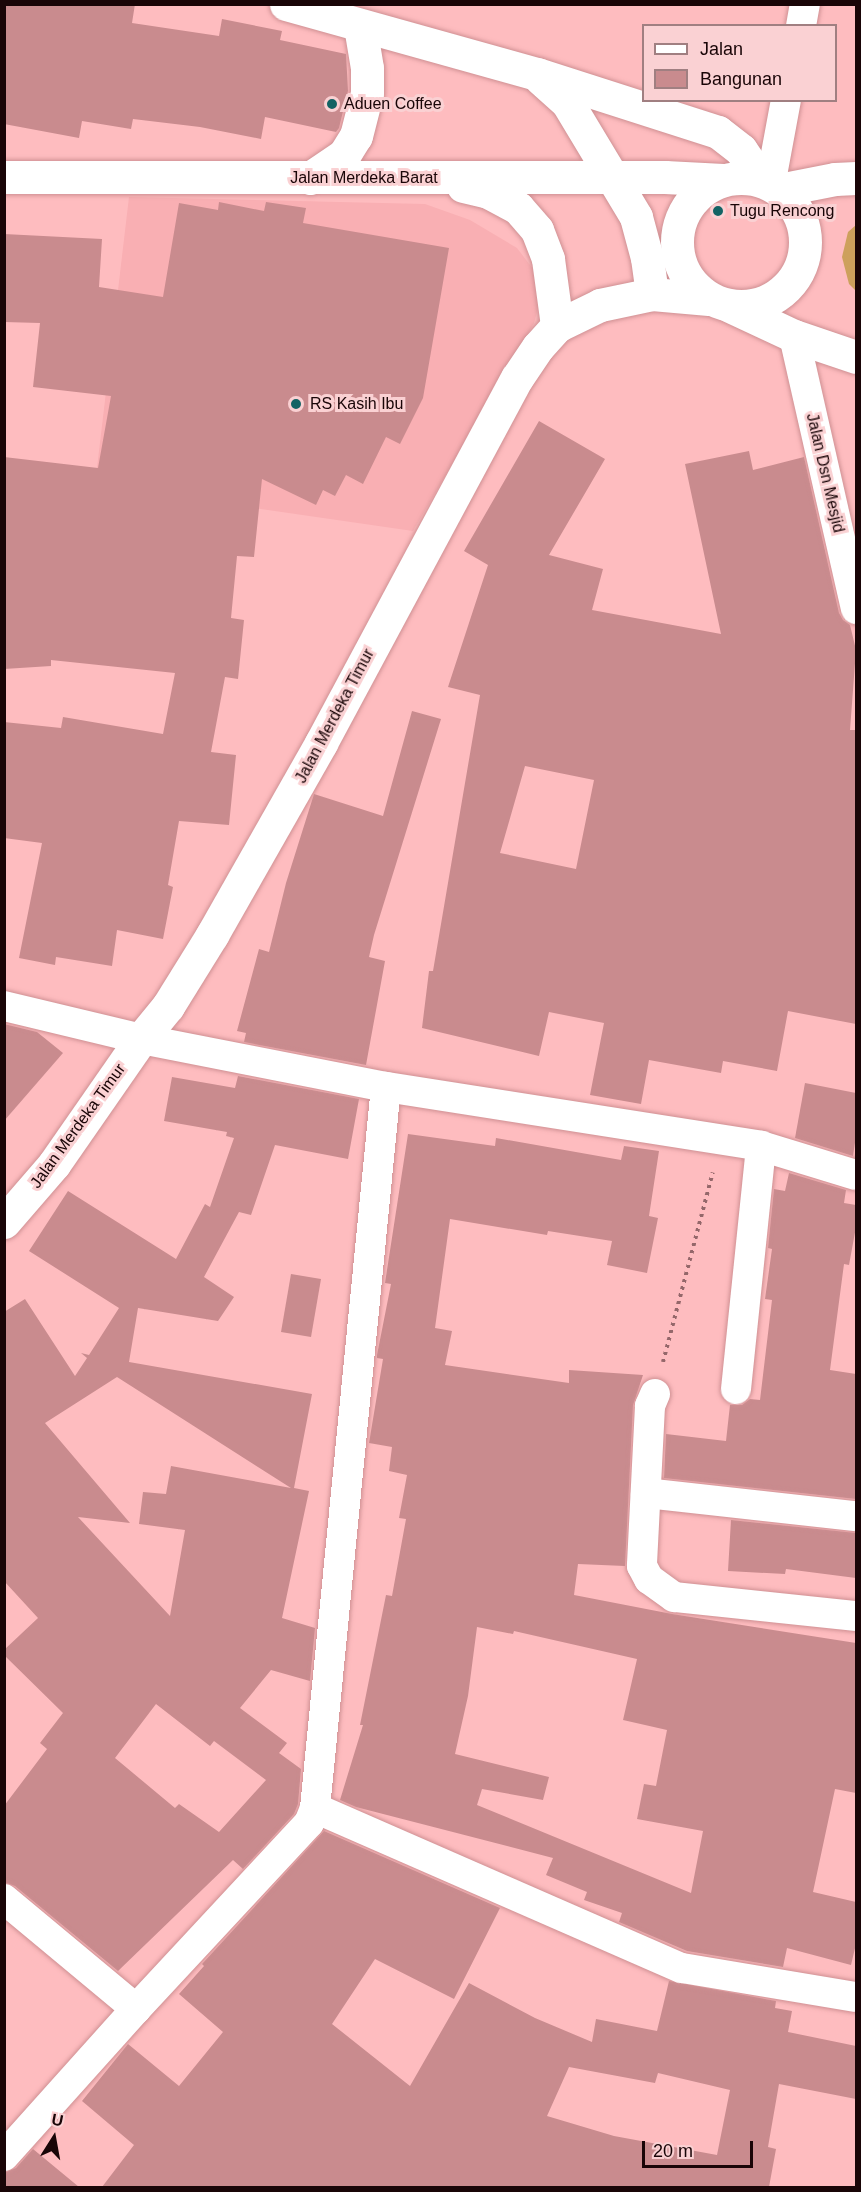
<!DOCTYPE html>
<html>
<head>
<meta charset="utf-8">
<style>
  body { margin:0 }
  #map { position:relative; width:861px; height:2192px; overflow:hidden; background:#febcbf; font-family:Helvetica,sans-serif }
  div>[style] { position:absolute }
  .built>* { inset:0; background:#f9afb3 }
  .green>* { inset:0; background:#cda05c }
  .building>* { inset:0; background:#c98b8e }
  .path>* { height:4px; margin-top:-2px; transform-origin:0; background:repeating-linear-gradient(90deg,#94676a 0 3px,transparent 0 7.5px) }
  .roads { filter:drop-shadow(0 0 2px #cf9093) drop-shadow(0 0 2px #cf9093) }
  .street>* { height:30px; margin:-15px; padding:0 15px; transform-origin:15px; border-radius:15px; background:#fff }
  .secondary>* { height:33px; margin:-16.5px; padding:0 16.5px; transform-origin:16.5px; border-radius:16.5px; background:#fff }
  .secondary>.ring { margin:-16.5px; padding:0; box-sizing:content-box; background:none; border:33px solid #fff; border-radius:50% }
  .dots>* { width:16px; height:16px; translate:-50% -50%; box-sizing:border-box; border:3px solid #fad1d3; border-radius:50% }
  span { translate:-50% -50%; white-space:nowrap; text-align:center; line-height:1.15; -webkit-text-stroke:6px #fad1d3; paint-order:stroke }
  .poi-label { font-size:16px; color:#190507 }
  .left { translate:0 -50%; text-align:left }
  .street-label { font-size:16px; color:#190507 }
  .frame { position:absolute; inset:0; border:6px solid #190507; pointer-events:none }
  .legend { position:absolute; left:642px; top:24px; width:195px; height:78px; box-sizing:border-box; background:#fad1d3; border:2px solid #a07f81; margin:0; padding:8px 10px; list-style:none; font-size:18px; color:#190507 }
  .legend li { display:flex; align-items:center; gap:12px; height:30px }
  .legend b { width:30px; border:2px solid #a07f81 }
  .north { position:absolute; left:24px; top:2108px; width:60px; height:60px; -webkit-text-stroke:4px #fad1d3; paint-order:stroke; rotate:11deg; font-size:16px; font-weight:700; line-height:24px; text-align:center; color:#190507 }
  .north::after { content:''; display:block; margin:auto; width:21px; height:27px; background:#190507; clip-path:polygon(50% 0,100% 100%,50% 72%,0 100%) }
  .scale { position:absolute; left:642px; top:2141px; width:111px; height:27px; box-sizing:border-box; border:3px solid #190507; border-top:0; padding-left:8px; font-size:18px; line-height:21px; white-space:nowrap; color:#190507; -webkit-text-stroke:4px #fad1d3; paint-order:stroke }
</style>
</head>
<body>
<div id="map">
  <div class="built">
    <div style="clip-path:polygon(129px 197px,425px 204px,470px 220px,517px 248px,536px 273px,542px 294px,534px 323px,413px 531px,95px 485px)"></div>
  </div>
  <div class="green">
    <div style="clip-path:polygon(856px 225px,856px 291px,849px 284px,842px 257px,848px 232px)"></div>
  </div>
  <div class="building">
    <div style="clip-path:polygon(4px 4px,135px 4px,132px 23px,219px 36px,222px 19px,282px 31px,280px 40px,346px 54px,348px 91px,339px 128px,336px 132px,265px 117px,261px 139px,200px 127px,133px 119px,131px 129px,82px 121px,79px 138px,4px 124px)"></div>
    <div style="clip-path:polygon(219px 202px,264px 211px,266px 202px,306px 208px,303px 223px,449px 248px,423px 398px,400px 444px,386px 437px,363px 484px,346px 475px,335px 496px,323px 490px,316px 505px,262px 479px,254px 557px,237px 556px,231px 618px,244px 620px,238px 679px,225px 677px,211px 752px,236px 755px,229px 825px,179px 821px,168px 885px,173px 887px,163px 939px,117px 930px,112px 966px,56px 957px,55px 965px,19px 958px,42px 843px,4px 838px,4px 722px,61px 728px,63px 717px,163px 734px,175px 673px,51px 660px,51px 666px,4px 669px,4px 457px,98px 468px,111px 396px,33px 387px,40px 323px,4px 322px,4px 234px,102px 239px,99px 287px,163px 297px,179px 203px,218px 210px)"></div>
    <div style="clip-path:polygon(evenodd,539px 421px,605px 459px,549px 555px,603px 569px,592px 610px,721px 634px,685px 464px,749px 451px,753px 470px,804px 457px,839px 613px,843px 620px,850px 625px,856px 650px,850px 730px,856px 730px,856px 1024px,788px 1011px,777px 1071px,723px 1061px,721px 1073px,649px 1060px,641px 1104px,590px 1095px,604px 1023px,549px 1012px,539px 1056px,422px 1028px,429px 971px,433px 971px,480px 695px,448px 687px,488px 565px,464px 551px,539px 421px,525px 766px,594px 780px,576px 869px,500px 853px,525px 766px)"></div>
    <div style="clip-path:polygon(412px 711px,441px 719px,374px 935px,369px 957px,385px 961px,366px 1065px,244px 1042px,246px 1033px,237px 1031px,259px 949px,269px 952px,286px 883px,314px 794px,383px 816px)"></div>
    <div style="clip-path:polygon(4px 1024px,37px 1032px,63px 1053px,4px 1121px)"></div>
    <div style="clip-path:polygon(evenodd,238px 1076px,359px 1099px,348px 1159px,275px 1145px,251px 1215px,239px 1212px,204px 1277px,234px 1297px,218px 1321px,138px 1308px,129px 1362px,312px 1394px,294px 1488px,309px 1491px,282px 1618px,315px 1628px,310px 1681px,271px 1670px,240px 1708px,287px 1743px,279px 1753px,301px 1769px,298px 1804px,294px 1814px,243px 1869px,233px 1860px,118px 1971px,15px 1886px,4px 1882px,4px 1806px,47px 1749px,40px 1743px,63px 1713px,4px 1655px,4px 1650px,38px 1618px,4px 1581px,4px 1312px,25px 1299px,75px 1376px,87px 1358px,81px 1353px,89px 1355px,119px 1308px,29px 1251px,68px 1191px,176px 1259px,205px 1204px,210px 1207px,234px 1138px,226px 1136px,227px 1132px,164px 1121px,172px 1077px,235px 1088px,238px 1076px,117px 1377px,291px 1488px,171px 1466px,166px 1494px,143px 1492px,139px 1524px,185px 1530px,170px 1616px,78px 1517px,130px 1523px,45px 1423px,117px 1377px,238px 1076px,156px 1704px,210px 1746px,214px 1741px,266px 1780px,219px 1832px,179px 1804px,175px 1808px,115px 1758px,156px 1704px)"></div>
    <div style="clip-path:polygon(805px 1083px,856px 1093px,856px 1136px,853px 1156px,795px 1138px)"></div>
    <div style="clip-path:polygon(evenodd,408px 1134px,495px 1146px,496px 1138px,621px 1160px,624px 1146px,659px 1151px,649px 1216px,658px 1218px,647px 1273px,607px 1265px,612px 1241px,548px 1231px,547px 1235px,450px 1219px,435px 1328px,452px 1331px,445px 1365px,569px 1383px,569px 1370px,643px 1375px,633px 1405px,625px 1566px,578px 1564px,574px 1595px,672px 1614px,856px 1643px,856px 1793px,835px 1789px,813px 1892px,856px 1902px,856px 1944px,851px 1965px,787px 1948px,783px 1967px,687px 1951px,619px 1922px,622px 1913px,584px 1900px,587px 1892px,546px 1875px,553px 1858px,356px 1807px,340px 1800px,363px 1725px,360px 1725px,386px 1595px,392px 1596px,406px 1519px,399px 1518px,407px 1475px,389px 1471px,392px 1447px,369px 1443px,383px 1359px,377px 1358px,377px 1355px,391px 1284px,385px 1283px,408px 1134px,477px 1627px,513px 1634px,514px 1631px,637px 1659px,623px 1720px,667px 1730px,656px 1786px,644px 1784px,637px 1819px,703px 1831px,691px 1893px,477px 1805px,482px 1789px,543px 1800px,549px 1777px,455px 1754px,468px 1696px,477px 1627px)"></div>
    <div style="clip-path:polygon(789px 1173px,846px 1190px,844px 1203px,856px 1205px,856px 1227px,849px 1265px,844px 1264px,830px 1370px,856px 1374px,856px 1499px,664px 1478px,666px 1434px,726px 1441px,730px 1405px,742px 1405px,750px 1399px,760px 1400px,772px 1300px,765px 1299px,772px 1249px,768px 1248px,774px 1189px,785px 1191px)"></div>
    <div style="clip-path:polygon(291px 1274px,321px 1279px,311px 1337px,281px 1332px)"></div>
    <div style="clip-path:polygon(731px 1520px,856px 1533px,856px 1578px,786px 1569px,785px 1574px,728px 1571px)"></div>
    <div style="clip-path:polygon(evenodd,324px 1831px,500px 1908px,454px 1999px,375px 1959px,332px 2024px,410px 2086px,469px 1983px,535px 2018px,592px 2042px,596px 2019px,657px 2031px,669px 1981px,776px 2001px,775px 2008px,792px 2011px,788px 2032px,856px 2046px,856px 2099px,779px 2084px,768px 2147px,776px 2149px,769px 2187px,102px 2187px,134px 2145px,82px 2101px,128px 2044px,179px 2086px,223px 2032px,179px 1994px,204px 1966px,202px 1964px,324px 1831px,569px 2067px,655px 2083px,658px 2073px,730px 2090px,717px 2155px,614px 2136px,547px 2116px,569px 2067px)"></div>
    <div style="clip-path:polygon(33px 2149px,79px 2187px,4px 2187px,4px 2173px,16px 2168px)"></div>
  </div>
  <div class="path">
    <div style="left:663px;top:1362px;width:196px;rotate:-75.3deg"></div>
  </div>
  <div class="roads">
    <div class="street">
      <div style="left:801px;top:26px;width:22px;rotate:-80deg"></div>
      <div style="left:770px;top:186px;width:87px;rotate:-79.5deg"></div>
      <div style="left:794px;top:336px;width:280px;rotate:77.2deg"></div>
      <div style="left:4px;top:1006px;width:141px;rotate:13.5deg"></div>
      <div style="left:141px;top:1039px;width:250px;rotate:11.1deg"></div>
      <div style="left:386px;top:1087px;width:380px;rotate:8.9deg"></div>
      <div style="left:761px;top:1146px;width:99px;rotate:17deg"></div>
      <div style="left:736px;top:1389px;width:244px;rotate:-84.1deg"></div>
      <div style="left:655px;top:1394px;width:13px;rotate:113deg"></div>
      <div style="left:650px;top:1406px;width:160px;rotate:92.9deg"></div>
      <div style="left:642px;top:1566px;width:15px;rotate:62deg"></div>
      <div style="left:649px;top:1579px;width:31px;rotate:36deg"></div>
      <div style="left:674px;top:1597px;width:183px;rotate:6deg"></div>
      <div style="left:646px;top:1493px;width:211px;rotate:6.3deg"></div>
      <div style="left:315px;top:1808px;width:400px;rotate:23.6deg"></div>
      <div style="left:682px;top:1968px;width:176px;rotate:9.5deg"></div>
      <div style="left:4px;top:1899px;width:172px;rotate:39.8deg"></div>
      <div style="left:4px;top:2156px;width:198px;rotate:-48.1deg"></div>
      <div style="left:136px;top:2009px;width:254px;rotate:-47.1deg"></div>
      <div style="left:309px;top:1823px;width:16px;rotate:-68deg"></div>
      <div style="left:315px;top:1808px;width:724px;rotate:-84.38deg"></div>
    </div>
    <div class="secondary">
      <div style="left:286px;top:4px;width:261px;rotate:15.6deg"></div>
      <div style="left:537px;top:74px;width:190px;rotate:17.8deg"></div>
      <div style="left:718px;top:132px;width:29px;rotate:38deg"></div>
      <div style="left:741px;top:150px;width:37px;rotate:56deg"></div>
      <div style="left:540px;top:78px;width:36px;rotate:42deg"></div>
      <div style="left:567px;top:102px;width:134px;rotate:59deg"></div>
      <div style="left:636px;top:217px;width:42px;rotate:75deg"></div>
      <div style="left:647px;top:258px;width:36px;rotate:82deg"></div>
      <div style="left:4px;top:177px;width:661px"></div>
      <div style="left:665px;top:177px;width:58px;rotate:3deg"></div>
      <div class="ring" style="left:677px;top:178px;width:95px;height:95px"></div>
      <div style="left:310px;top:178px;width:41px;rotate:-34.1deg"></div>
      <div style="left:344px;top:155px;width:22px;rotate:-58deg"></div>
      <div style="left:356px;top:136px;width:44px;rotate:-75.7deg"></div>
      <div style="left:367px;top:93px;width:25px;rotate:-90deg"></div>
      <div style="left:367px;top:68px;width:43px;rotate:-99.5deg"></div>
      <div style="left:463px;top:186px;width:26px;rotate:13deg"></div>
      <div style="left:488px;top:192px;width:34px;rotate:28deg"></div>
      <div style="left:518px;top:208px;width:29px;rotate:49deg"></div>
      <div style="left:537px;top:230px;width:31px;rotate:69deg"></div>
      <div style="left:548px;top:259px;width:68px;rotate:82.3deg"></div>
      <div style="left:779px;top:190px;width:57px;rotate:-11.1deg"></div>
      <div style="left:835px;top:179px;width:21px;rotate:-3deg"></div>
      <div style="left:730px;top:306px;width:71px;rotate:25.1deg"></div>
      <div style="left:794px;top:336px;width:65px;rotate:18.7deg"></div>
      <div style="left:4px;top:1222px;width:77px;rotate:-49.2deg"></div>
      <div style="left:54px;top:1164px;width:152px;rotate:-55.2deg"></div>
      <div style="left:141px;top:1039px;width:43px;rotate:-50.7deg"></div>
      <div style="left:168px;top:1006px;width:84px;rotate:-58.2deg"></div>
      <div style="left:212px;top:935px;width:221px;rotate:-60.4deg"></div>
      <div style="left:321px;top:743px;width:414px;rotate:-61.8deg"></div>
      <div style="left:517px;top:378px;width:37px;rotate:-56deg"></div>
      <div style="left:538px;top:347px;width:28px;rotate:-48deg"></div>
      <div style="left:557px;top:326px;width:48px;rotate:-26deg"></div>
      <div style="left:600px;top:305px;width:53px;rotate:-11.9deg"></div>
      <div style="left:652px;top:294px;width:57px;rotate:5deg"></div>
    </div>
  </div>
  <div class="dots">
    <div style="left:332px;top:104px;background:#136364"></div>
    <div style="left:718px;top:211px;background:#136364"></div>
    <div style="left:296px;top:404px;background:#136364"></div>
  </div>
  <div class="poi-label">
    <span class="left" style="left:344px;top:104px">Aduen Coffee</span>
    <span class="left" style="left:730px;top:211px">Tugu Rencong</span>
    <span class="left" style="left:310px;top:404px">RS Kasih Ibu</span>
  </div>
  <div class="street-label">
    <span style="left:364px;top:178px">Jalan Merdeka Barat</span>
    <span style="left:825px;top:473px;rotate:77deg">Jalan Dsn Mesjid</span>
    <span style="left:335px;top:716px;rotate:-62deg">Jalan Merdeka Timur</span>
    <span style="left:78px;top:1126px;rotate:-54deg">Jalan Merdeka Timur</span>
  </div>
  <div class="frame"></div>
  <ul class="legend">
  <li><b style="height:8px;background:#fff"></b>Jalan</li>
  <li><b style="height:16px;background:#c98b8e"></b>Bangunan</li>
  </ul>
  <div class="north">U</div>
  <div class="scale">20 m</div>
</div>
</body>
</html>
